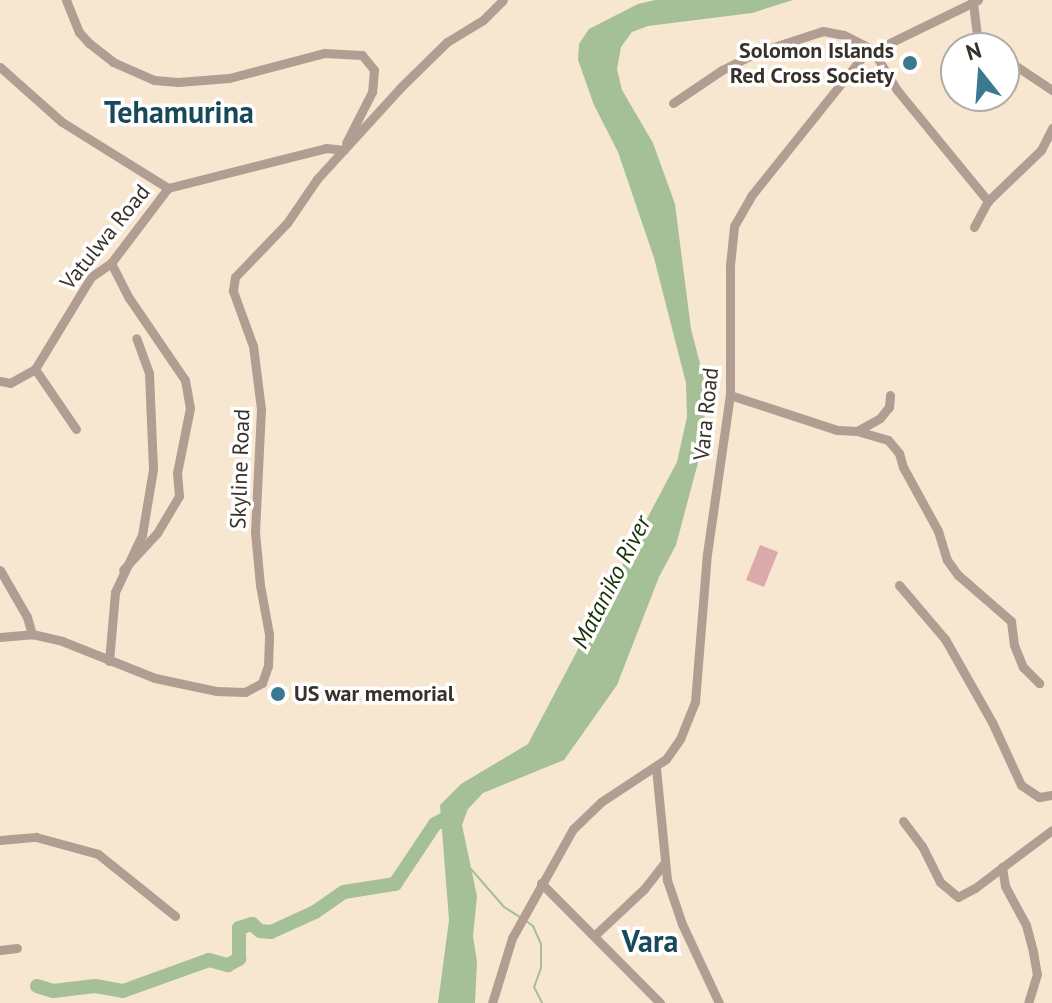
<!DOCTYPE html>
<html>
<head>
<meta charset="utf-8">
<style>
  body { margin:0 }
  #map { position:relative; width:1052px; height:1003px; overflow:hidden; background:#f7e6d0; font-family:"PT Sans",sans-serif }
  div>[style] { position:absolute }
  .green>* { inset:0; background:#daaaac }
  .water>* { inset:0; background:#a5c097 }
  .stream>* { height:2px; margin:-1px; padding:0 1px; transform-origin:1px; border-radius:1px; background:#a5c097 }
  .river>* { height:14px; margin:-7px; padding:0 7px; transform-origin:7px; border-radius:7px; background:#a5c097 }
  .minor>* { height:9px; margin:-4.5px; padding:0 4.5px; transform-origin:4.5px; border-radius:4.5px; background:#b29d93 }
  .dots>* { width:22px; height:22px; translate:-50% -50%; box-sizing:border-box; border:4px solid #fff; border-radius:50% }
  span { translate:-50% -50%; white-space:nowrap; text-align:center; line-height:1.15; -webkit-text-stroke:7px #fff; paint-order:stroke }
  .poi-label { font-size:22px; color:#383129; font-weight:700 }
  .right { translate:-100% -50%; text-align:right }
  .left { translate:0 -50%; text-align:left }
  .street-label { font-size:22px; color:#383129 }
  .water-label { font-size:24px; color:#173105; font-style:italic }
  .district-label { font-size:30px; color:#17495b; font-weight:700 }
  .north { position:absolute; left:940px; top:32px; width:80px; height:80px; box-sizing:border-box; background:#fff; border:2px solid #afada9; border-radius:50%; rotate:343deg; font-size:22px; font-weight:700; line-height:32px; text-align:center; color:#383129 }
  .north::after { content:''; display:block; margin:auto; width:28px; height:36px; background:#3c7990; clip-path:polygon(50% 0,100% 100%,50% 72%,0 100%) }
</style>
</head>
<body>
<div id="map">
  <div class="green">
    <div style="clip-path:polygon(760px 545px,778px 552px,764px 587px,746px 580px)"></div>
  </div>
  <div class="water">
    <div style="clip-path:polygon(655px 0,793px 0,752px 13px,648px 26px,632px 32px,621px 47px,617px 69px,622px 90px,653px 143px,675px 204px,691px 329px,706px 387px,703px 444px,676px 545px,659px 577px,617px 685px,564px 760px,483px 793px,468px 809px,462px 825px,477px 896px,473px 936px,477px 962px,475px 1003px,438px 1003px,449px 920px,440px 805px,461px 784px,528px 744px,677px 462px,687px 417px,686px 383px,654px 258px,618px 152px,594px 105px,578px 60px,579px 44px,589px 29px,638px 4px)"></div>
  </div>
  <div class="stream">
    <div style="left:471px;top:869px;width:50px;rotate:49deg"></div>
    <div style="left:504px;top:907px;width:19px;rotate:32deg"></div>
    <div style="left:526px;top:921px;width:9px;rotate:36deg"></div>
    <div style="left:533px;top:926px;width:20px;rotate:66deg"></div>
    <div style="left:541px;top:944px;width:24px;rotate:90deg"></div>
    <div style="left:541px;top:968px;width:20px;rotate:110deg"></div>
    <div style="left:534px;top:987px;width:18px;rotate:63deg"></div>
  </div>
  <div class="river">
    <div style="left:37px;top:986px;width:17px;rotate:17deg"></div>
    <div style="left:53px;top:991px;width:42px;rotate:-6.8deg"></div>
    <div style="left:95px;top:986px;width:28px;rotate:10deg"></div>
    <div style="left:123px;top:991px;width:91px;rotate:-19.8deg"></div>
    <div style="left:209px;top:960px;width:20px;rotate:15deg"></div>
    <div style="left:228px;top:965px;width:13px;rotate:-29deg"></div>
    <div style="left:239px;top:959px;width:31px;rotate:-90deg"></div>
    <div style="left:239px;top:928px;width:14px;rotate:-17deg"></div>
    <div style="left:252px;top:924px;width:11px;rotate:41deg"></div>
    <div style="left:260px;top:931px;width:11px;rotate:5deg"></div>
    <div style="left:271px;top:932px;width:48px;rotate:-24.4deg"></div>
    <div style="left:315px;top:912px;width:35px;rotate:-35deg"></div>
    <div style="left:344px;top:892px;width:52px;rotate:-8.9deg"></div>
    <div style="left:395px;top:884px;width:72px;rotate:-56.3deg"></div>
    <div style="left:435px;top:824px;width:18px;rotate:-27deg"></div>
  </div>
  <div class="minor">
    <div style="left:66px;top:0;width:35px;rotate:68deg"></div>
    <div style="left:79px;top:32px;width:15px;rotate:48deg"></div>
    <div style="left:89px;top:43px;width:31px;rotate:38deg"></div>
    <div style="left:113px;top:62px;width:45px;rotate:23.7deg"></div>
    <div style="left:154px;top:80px;width:24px;rotate:5deg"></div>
    <div style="left:178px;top:82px;width:51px;rotate:-4.5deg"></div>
    <div style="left:229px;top:78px;width:98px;rotate:-14.7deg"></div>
    <div style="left:324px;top:53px;width:38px;rotate:3deg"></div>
    <div style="left:362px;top:55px;width:19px;rotate:51deg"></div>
    <div style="left:374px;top:70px;width:22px;rotate:95deg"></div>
    <div style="left:372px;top:92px;width:57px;rotate:117deg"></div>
    <div style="left:973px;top:3px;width:35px;rotate:83deg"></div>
    <div style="left:977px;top:38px;width:15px;rotate:42deg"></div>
    <div style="left:1004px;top:58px;width:58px;rotate:33.7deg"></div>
    <div style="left:0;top:67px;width:83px;rotate:41.6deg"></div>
    <div style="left:62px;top:122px;width:125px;rotate:31.9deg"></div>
    <div style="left:168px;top:188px;width:163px;rotate:-14.2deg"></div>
    <div style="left:326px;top:148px;width:18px;rotate:6deg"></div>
    <div style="left:673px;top:103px;width:59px;rotate:-34deg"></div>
    <div style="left:722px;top:70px;width:40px;rotate:-26.6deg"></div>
    <div style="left:758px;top:52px;width:68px;rotate:-17.9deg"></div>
    <div style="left:823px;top:31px;width:21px;rotate:11deg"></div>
    <div style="left:844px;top:35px;width:31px;rotate:27deg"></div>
    <div style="left:872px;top:49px;width:48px;rotate:58.6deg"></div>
    <div style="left:897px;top:90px;width:144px;rotate:50.7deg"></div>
    <div style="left:974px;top:227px;width:30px;rotate:-62deg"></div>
    <div style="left:988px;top:201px;width:74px;rotate:-43.9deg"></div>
    <div style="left:1041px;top:150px;width:25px;rotate:-63deg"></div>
    <div style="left:111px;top:263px;width:39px;rotate:63deg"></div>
    <div style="left:129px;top:298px;width:99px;rotate:55.7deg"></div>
    <div style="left:185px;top:380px;width:28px;rotate:80deg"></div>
    <div style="left:190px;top:408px;width:66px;rotate:101.3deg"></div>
    <div style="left:177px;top:473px;width:23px;rotate:85deg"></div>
    <div style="left:179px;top:496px;width:43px;rotate:120.7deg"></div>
    <div style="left:157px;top:533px;width:50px;rotate:132.6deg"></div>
    <div style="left:0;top:381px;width:10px;rotate:11deg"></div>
    <div style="left:10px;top:383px;width:29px;rotate:-29deg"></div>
    <div style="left:730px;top:395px;width:113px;rotate:18.1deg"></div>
    <div style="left:837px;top:430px;width:20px;rotate:3deg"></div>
    <div style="left:857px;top:431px;width:26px;rotate:-29deg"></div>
    <div style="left:880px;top:418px;width:14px;rotate:-51deg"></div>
    <div style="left:889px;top:407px;width:12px;rotate:-85deg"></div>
    <div style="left:76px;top:429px;width:73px;rotate:-124.3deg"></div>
    <div style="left:35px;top:369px;width:108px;rotate:-58.7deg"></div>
    <div style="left:91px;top:277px;width:24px;rotate:-35deg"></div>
    <div style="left:111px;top:263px;width:94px;rotate:-52.8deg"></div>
    <div style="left:857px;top:431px;width:32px;rotate:16deg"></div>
    <div style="left:888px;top:440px;width:17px;rotate:50deg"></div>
    <div style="left:899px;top:453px;width:15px;rotate:74deg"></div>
    <div style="left:903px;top:467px;width:73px;rotate:61.3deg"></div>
    <div style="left:938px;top:531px;width:30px;rotate:73deg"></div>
    <div style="left:947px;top:560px;width:19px;rotate:54deg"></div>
    <div style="left:958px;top:575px;width:70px;rotate:41deg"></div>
    <div style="left:1011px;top:621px;width:24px;rotate:83deg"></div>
    <div style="left:1014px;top:645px;width:24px;rotate:68deg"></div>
    <div style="left:1023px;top:667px;width:23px;rotate:45deg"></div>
    <div style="left:0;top:570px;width:54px;rotate:60.1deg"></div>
    <div style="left:27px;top:617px;width:18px;rotate:74deg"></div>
    <div style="left:899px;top:585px;width:71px;rotate:49.6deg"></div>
    <div style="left:945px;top:639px;width:95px;rotate:60.5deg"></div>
    <div style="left:992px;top:722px;width:69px;rotate:65.3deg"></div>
    <div style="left:1021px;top:785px;width:22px;rotate:34deg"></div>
    <div style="left:1039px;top:797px;width:13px;rotate:-9deg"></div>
    <div style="left:0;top:637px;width:32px;rotate:-5deg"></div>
    <div style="left:32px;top:634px;width:31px;rotate:13deg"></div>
    <div style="left:62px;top:641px;width:100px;rotate:21.7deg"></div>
    <div style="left:155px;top:678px;width:62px;rotate:12deg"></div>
    <div style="left:216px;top:691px;width:29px;rotate:2deg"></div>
    <div style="left:245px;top:692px;width:19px;rotate:-28deg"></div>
    <div style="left:262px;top:683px;width:18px;rotate:-71deg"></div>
    <div style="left:268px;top:666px;width:32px;rotate:-88deg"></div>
    <div style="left:269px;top:634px;width:50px;rotate:-100.4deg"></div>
    <div style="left:260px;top:585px;width:53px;rotate:-95.4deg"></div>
    <div style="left:255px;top:532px;width:123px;rotate:-87.2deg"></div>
    <div style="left:261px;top:409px;width:64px;rotate:-97.2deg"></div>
    <div style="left:253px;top:346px;width:59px;rotate:-110deg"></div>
    <div style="left:233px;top:291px;width:14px;rotate:-82deg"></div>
    <div style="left:235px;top:277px;width:75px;rotate:-46.1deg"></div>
    <div style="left:287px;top:223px;width:53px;rotate:-55.7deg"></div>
    <div style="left:317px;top:179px;width:123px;rotate:-47.6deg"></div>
    <div style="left:400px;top:88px;width:66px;rotate:-44.4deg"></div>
    <div style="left:447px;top:42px;width:42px;rotate:-31.4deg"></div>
    <div style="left:483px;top:20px;width:28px;rotate:-45deg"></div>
    <div style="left:109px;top:661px;width:69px;rotate:-85deg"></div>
    <div style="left:115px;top:592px;width:63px;rotate:-64.7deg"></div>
    <div style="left:142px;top:535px;width:67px;rotate:-80.5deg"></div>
    <div style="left:153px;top:469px;width:96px;rotate:-92.4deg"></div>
    <div style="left:149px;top:373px;width:37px;rotate:-110deg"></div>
    <div style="left:656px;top:768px;width:113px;rotate:84.4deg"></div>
    <div style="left:667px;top:880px;width:46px;rotate:71.2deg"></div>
    <div style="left:682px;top:924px;width:87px;rotate:64.9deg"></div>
    <div style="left:903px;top:821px;width:31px;rotate:53deg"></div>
    <div style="left:922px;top:846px;width:40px;rotate:63.4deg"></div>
    <div style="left:940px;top:882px;width:23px;rotate:40deg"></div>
    <div style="left:958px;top:897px;width:19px;rotate:-28deg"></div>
    <div style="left:975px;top:888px;width:96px;rotate:-37deg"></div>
    <div style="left:0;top:840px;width:36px;rotate:-5deg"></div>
    <div style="left:36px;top:837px;width:64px;rotate:15.3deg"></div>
    <div style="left:98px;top:854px;width:99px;rotate:38.8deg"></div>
    <div style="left:1002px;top:867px;width:19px;rotate:81deg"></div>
    <div style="left:1005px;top:886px;width:44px;rotate:61.7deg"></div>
    <div style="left:1026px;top:925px;width:28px;rotate:75deg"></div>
    <div style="left:1033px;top:952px;width:22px;rotate:80deg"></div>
    <div style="left:1037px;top:974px;width:30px;rotate:107deg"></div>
    <div style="left:541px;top:883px;width:169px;rotate:45.2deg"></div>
    <div style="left:595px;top:935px;width:67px;rotate:-43.2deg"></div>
    <div style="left:644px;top:889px;width:33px;rotate:-52deg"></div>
    <div style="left:0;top:950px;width:17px;rotate:-7deg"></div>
    <div style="left:492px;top:1003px;width:68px;rotate:-72.9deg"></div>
    <div style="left:512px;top:938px;width:125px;rotate:-60.8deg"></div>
    <div style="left:573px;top:829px;width:39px;rotate:-44deg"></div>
    <div style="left:601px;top:802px;width:78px;rotate:-33.5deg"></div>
    <div style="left:666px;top:759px;width:24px;rotate:-55deg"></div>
    <div style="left:680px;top:739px;width:40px;rotate:-68deg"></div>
    <div style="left:695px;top:702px;width:148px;rotate:-85.4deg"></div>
    <div style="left:707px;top:554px;width:161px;rotate:-81.8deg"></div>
    <div style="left:730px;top:395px;width:130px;rotate:-90deg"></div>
    <div style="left:730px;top:265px;width:39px;rotate:-84deg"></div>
    <div style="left:734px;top:226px;width:34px;rotate:-60deg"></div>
    <div style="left:751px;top:196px;width:179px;rotate:-51.3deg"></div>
    <div style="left:863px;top:56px;width:128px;rotate:-26deg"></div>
  </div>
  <div class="dots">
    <div style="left:910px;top:63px;background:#3c7990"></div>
    <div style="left:278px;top:694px;background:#3c7990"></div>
  </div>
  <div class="poi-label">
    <span class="right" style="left:894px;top:63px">Solomon Islands<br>Red Cross Society</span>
    <span class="left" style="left:294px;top:694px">US war memorial</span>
  </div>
  <div class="street-label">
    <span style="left:105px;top:237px;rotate:-51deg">Vatulwa Road</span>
    <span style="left:706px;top:414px;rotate:-84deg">Vara Road</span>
    <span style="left:240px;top:469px;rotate:-88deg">Skyline Road</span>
  </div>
  <div class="water-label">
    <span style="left:611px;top:582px;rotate:-63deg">Mataniko River</span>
  </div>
  <div class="district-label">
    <span style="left:179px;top:112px">Tehamurina</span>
    <span style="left:650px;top:941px">Vara</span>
  </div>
  <div class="north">N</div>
</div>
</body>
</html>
